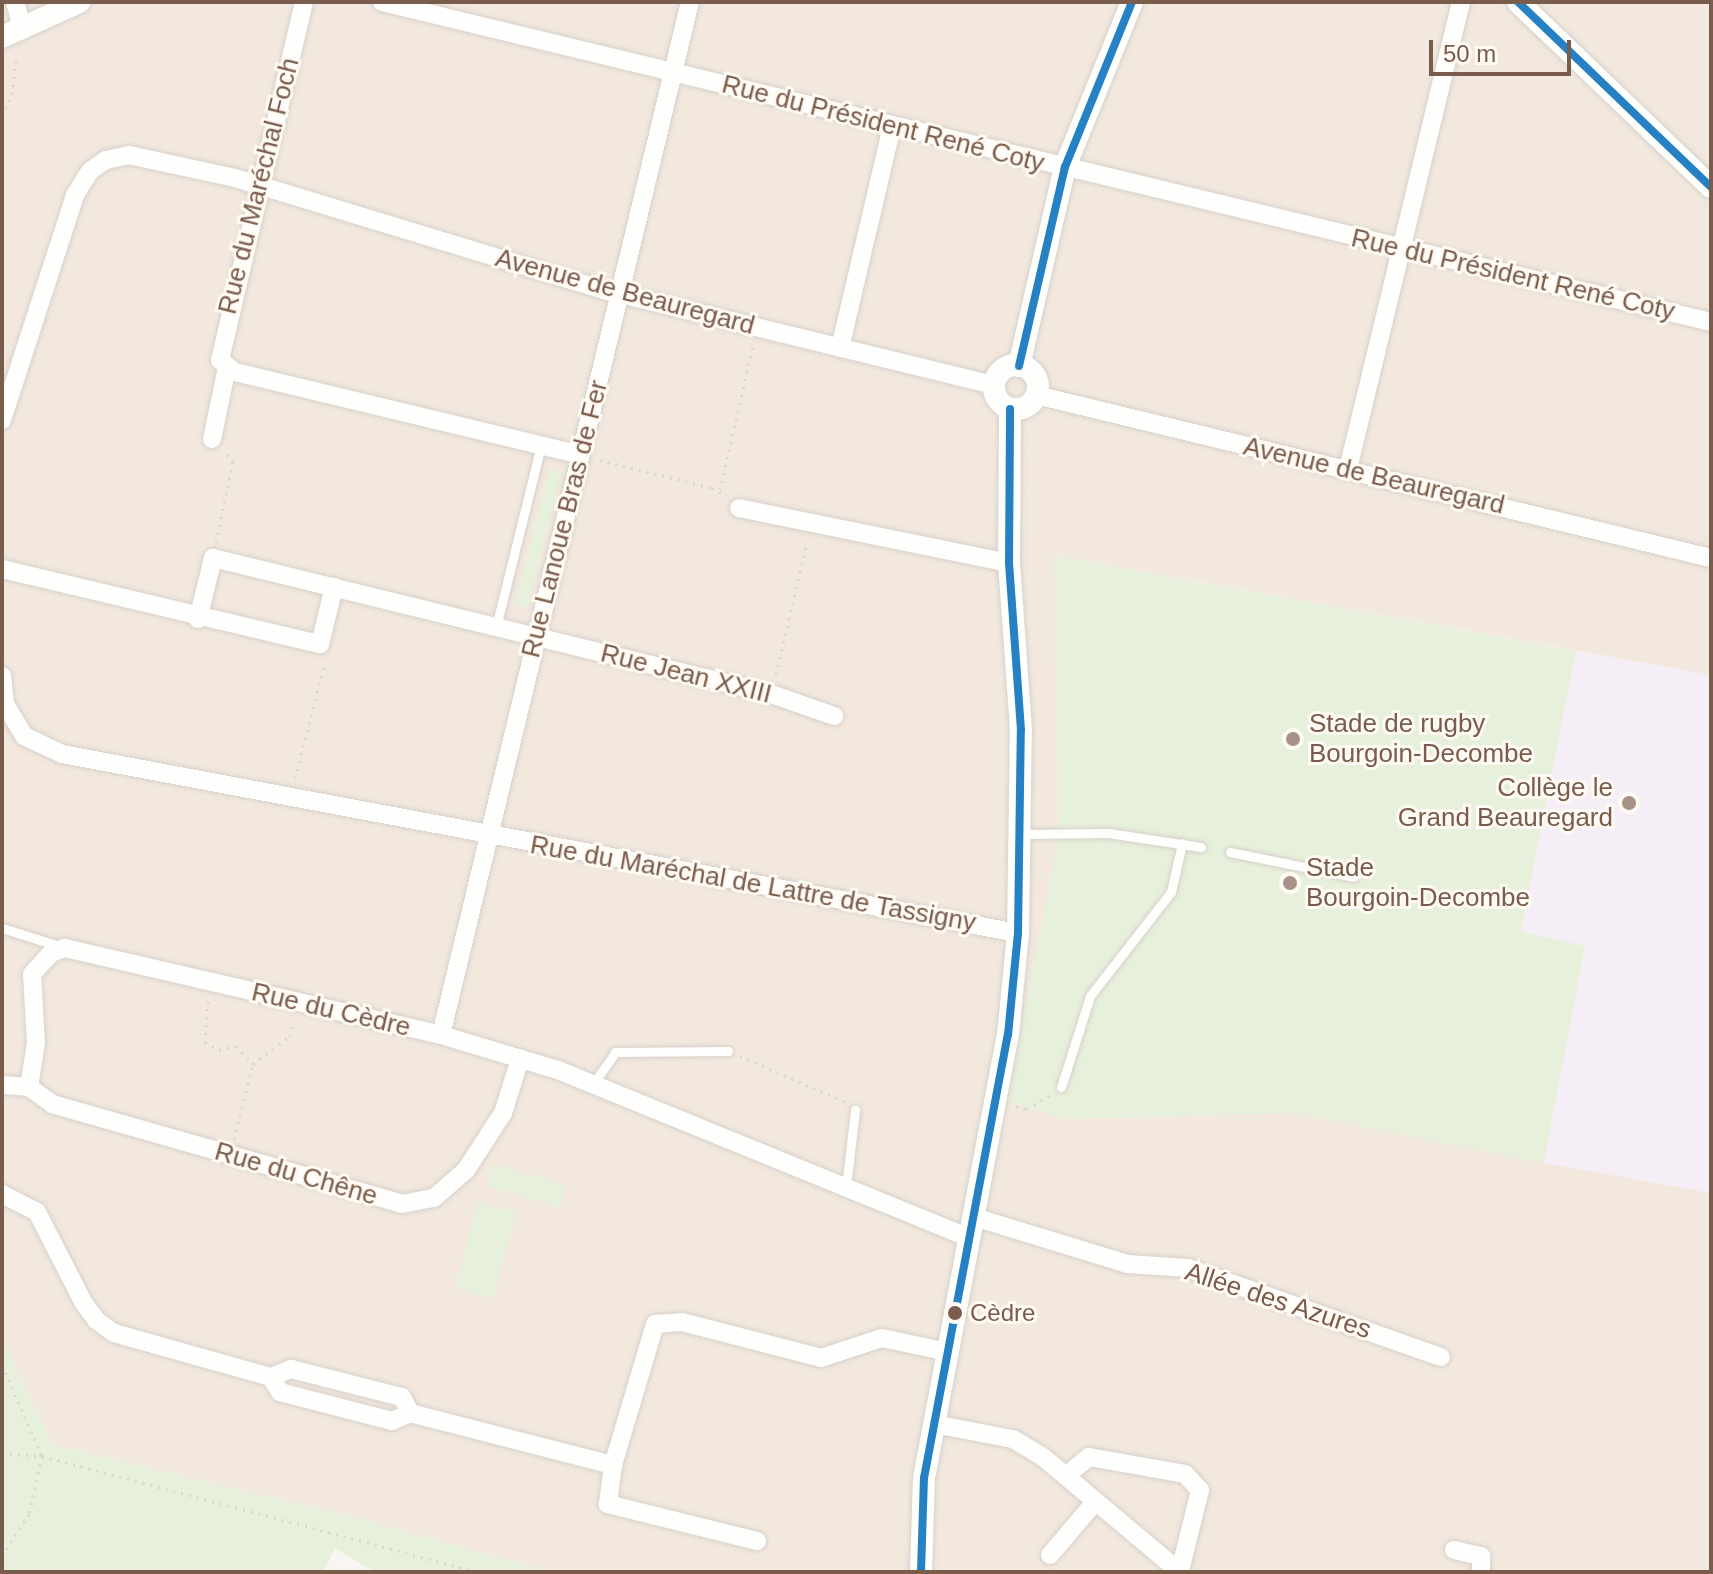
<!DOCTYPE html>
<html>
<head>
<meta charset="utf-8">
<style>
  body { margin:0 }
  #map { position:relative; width:1713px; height:1574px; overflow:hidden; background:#f9f5f0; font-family:Arial,sans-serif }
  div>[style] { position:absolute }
  .residential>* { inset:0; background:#f2e8de }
  .education>* { inset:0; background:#f6eef6 }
  .green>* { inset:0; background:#e7f0db }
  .path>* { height:3px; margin-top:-1.5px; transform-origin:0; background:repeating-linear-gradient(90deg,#dcd5d0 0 2px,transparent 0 8px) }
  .roads { filter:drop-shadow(0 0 2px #d7d1cb) drop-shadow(0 0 2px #d7d1cb) }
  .service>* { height:9px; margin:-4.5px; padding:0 4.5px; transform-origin:4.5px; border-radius:4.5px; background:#fefefd }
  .minor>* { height:18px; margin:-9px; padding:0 9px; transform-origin:9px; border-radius:9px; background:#fefefd }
  .tertiary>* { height:22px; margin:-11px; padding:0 11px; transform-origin:11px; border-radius:11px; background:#fefefd }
  .tertiary>.ring { margin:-11px; padding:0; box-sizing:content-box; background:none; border:22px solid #fefefd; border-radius:50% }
  .bus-1>* { height:8px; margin:-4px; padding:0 4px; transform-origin:4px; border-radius:4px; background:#2581c4 }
  .dots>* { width:22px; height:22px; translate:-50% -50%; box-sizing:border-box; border:4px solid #fffaf3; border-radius:50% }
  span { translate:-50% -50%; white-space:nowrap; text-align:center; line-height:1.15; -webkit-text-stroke:6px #fffaf3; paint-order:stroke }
  .bus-label { font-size:24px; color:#7a5c4d }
  .left { translate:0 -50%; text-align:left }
  .street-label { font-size:26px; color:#7a5c4d }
  .poi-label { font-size:26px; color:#7a5c4d }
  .right { translate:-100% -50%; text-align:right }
  .frame { position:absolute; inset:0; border:4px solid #7a5c4d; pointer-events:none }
  .scale { position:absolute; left:1429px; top:40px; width:142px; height:36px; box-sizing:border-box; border:4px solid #7a5c4d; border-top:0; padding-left:10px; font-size:24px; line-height:28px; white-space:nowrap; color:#7a5c4d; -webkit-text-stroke:6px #fffaf3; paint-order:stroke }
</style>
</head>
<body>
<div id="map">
  <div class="residential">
    <div style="clip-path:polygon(2px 2px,1711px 2px,1711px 675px,1055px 556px,1059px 834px,1008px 1101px,1066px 1119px,1296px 1113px,1711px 1193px,1711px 1572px,552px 1572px,349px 1516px,53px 1445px,2px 1340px)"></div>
  </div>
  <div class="education">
    <div style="clip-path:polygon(1576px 651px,1711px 675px,1711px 1193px,1544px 1163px,1585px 947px,1521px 932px)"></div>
  </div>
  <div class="green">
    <div style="clip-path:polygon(550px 469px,562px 472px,527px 608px,515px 604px)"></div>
    <div style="clip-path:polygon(1054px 556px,1576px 651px,1521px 931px,1585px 946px,1544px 1163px,1296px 1113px,1066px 1119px,1008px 1101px,1059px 834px)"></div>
    <div style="clip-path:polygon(492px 1164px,566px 1185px,560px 1207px,486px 1186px)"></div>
    <div style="clip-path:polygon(478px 1202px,516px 1212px,493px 1298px,455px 1288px)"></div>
    <div style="clip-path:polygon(2px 1340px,53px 1445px,349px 1516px,552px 1572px,375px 1572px,335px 1548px,324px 1572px,2px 1572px)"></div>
  </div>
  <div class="path">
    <div style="left:2px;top:116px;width:24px;rotate:-66deg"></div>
    <div style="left:12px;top:94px;width:40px;rotate:-82.9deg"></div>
    <div style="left:600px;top:460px;width:115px;rotate:14deg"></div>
    <div style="left:712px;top:488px;width:16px;rotate:30deg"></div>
    <div style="left:720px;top:490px;width:148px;rotate:-77.1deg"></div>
    <div style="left:216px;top:542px;width:82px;rotate:-78deg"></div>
    <div style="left:233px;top:462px;width:14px;rotate:-129deg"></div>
    <div style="left:776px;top:674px;width:136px;rotate:-76.8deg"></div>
    <div style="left:295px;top:778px;width:120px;rotate:-75.5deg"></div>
    <div style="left:208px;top:1001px;width:41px;rotate:94.2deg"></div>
    <div style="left:205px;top:1042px;width:16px;rotate:30deg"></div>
    <div style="left:219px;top:1050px;width:17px;rotate:-13deg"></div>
    <div style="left:236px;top:1046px;width:25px;rotate:47deg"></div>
    <div style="left:740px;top:1056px;width:116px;rotate:23.5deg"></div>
    <div style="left:1016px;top:1106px;width:11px;rotate:15deg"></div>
    <div style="left:1027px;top:1109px;width:28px;rotate:-32deg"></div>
    <div style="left:234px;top:1139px;width:77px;rotate:-75.8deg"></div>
    <div style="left:253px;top:1064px;width:46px;rotate:-37.1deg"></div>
    <div style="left:290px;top:1036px;width:16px;rotate:-79deg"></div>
    <div style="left:2px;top:1365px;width:99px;rotate:66.3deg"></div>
    <div style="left:42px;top:1456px;width:59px;rotate:102.6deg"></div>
    <div style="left:29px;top:1514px;width:49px;rotate:123.4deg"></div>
    <div style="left:2px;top:1454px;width:40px;rotate:2.9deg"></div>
    <div style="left:42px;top:1456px;width:450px;rotate:14.9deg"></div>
  </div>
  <div class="roads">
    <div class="service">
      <div style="left:496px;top:627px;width:187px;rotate:-76.1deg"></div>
      <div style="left:1022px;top:834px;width:86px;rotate:-0.7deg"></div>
      <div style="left:1108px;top:833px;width:94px;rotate:8.6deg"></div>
      <div style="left:1230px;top:852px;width:126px;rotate:11.4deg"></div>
      <div style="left:2px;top:928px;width:63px;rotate:17.6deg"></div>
      <div style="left:593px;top:1084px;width:39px;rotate:-55deg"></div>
      <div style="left:615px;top:1052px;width:113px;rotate:-0.5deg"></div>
      <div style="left:1061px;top:1087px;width:96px;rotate:-72.3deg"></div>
      <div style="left:1090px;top:996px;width:132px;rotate:-52.1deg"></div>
      <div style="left:1171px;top:892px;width:50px;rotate:-77.3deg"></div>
      <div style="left:846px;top:1187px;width:78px;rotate:-83.3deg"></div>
    </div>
    <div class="minor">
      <div style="left:15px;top:2px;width:26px;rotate:74deg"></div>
      <div style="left:304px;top:2px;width:368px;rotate:103.2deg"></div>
      <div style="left:220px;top:360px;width:19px;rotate:39deg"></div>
      <div style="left:235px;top:372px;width:355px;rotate:13.5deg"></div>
      <div style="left:382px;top:2px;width:1367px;rotate:13.54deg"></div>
      <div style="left:840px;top:348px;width:227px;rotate:-76.8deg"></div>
      <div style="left:1036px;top:395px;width:694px;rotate:13.58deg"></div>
      <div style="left:2px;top:420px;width:237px;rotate:-72deg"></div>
      <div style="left:75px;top:195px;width:28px;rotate:-58deg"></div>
      <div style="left:90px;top:171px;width:19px;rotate:-35deg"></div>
      <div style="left:106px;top:160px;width:24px;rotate:-12deg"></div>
      <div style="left:129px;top:155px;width:108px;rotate:12.2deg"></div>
      <div style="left:235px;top:178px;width:390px;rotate:16.9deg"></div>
      <div style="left:608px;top:291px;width:397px;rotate:13.7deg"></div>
      <div style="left:212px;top:439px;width:74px;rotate:-78.2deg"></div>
      <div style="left:1348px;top:469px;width:480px;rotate:-76.4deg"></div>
      <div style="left:739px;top:508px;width:276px;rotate:11.5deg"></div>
      <div style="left:2px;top:569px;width:327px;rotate:13.3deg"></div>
      <div style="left:320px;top:644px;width:59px;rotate:-76.2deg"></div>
      <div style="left:198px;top:619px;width:63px;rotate:-76.2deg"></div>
      <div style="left:213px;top:558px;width:574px;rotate:13.7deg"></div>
      <div style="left:771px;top:694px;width:67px;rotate:19.2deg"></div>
      <div style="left:2px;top:676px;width:28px;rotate:84deg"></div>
      <div style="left:5px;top:704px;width:37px;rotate:59deg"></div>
      <div style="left:24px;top:736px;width:42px;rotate:25.3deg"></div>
      <div style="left:62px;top:754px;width:973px;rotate:10.61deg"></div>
      <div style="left:441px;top:1035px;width:1063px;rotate:-76.45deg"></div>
      <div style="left:2px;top:1085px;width:27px;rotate:4deg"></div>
      <div style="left:29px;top:1087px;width:29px;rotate:36deg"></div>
      <div style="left:52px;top:1104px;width:364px;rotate:15.9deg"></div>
      <div style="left:402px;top:1204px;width:33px;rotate:-11deg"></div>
      <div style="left:434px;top:1198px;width:43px;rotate:-41.2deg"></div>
      <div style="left:466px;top:1170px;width:68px;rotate:-57deg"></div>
      <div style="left:503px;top:1113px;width:57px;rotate:-72.5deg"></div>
      <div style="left:29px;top:1087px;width:45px;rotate:-81deg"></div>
      <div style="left:36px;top:1043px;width:69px;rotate:-93.3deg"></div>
      <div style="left:32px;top:974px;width:28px;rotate:-48deg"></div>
      <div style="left:51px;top:953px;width:15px;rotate:-20deg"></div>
      <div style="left:65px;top:948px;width:386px;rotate:13deg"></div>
      <div style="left:441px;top:1035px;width:122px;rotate:16.7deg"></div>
      <div style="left:558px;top:1070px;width:445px;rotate:22.2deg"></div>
      <div style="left:2px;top:1194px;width:39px;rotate:27deg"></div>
      <div style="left:37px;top:1212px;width:101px;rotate:62.9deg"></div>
      <div style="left:83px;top:1302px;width:22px;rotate:54deg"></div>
      <div style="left:96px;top:1320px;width:22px;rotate:36deg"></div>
      <div style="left:114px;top:1333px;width:163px;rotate:15.7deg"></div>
      <div style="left:271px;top:1377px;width:22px;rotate:-22deg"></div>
      <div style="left:291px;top:1369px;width:114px;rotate:14.2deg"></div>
      <div style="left:402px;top:1397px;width:18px;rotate:63deg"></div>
      <div style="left:410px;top:1413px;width:20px;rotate:156deg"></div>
      <div style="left:392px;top:1421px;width:116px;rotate:-165.5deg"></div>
      <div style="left:280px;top:1392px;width:17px;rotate:-121deg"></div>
      <div style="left:974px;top:1217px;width:161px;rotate:17deg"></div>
      <div style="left:1128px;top:1264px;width:60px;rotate:3.8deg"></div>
      <div style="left:1188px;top:1268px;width:268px;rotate:19.4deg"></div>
      <div style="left:410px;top:1413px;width:210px;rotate:14.4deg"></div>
      <div style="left:934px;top:1424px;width:80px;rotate:10.8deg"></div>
      <div style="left:1013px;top:1439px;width:35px;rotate:31deg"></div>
      <div style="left:1043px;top:1457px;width:179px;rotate:40deg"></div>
      <div style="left:1066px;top:1476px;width:30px;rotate:-40deg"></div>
      <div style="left:1089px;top:1457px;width:97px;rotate:10deg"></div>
      <div style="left:1185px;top:1474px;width:22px;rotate:47deg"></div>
      <div style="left:1200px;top:1490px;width:83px;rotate:103.9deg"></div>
      <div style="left:757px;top:1541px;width:154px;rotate:-166.1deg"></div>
      <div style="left:608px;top:1504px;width:39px;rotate:-83deg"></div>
      <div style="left:613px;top:1465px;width:147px;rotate:-73.4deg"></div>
      <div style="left:655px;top:1324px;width:27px;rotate:-4deg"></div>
      <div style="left:682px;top:1322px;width:144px;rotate:14.5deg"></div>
      <div style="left:821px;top:1358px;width:64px;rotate:-18.2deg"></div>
      <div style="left:882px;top:1338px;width:67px;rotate:12deg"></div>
      <div style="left:1454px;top:1550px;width:28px;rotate:13deg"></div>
      <div style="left:1481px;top:1556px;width:16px;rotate:90deg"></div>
      <div style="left:1050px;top:1555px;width:70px;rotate:-49.7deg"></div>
    </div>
    <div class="tertiary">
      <div style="left:1518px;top:2px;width:267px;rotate:43.8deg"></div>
      <div style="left:2px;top:37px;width:85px;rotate:-24.4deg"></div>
      <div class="ring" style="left:994px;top:365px;width:22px;height:22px"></div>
      <div style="left:1019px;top:366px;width:204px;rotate:-77deg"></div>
      <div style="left:1065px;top:167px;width:178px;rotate:-67.9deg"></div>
      <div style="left:921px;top:1572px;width:94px;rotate:-88.2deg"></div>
      <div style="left:924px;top:1478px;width:451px;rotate:-79.3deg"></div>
      <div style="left:1008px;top:1035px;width:102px;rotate:-84.4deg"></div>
      <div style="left:1018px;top:933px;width:203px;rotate:-89.2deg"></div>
      <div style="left:1021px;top:730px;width:167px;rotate:-94.1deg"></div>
      <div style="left:1009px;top:563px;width:154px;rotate:-89.6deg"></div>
    </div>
  </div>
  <div class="bus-1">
    <div style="left:1518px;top:2px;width:267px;rotate:43.8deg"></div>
    <div style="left:1019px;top:366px;width:204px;rotate:-77deg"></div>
    <div style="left:1065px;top:167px;width:178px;rotate:-67.9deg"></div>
    <div style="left:921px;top:1572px;width:94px;rotate:-88.2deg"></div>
    <div style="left:924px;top:1478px;width:451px;rotate:-79.3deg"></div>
    <div style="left:1008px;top:1035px;width:102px;rotate:-84.4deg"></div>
    <div style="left:1018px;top:933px;width:203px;rotate:-89.2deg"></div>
    <div style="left:1021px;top:730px;width:167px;rotate:-94.1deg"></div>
    <div style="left:1009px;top:563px;width:154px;rotate:-89.6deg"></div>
  </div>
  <div class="dots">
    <div style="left:1293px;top:739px;background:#a69286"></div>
    <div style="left:1629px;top:803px;background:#a69286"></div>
    <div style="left:1290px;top:883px;background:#a69286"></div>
    <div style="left:955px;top:1313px;background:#7a5c4d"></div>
  </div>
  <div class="bus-label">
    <span class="left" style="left:970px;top:1313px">Cèdre</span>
  </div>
  <div class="street-label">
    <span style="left:883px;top:124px;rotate:14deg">Rue du Président René Coty</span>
    <span style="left:259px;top:186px;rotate:-76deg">Rue du Maréchal Foch</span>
    <span style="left:1513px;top:275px;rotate:13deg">Rue du Président René Coty</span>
    <span style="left:625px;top:292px;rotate:15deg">Avenue de Beauregard</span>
    <span style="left:1374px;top:476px;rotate:13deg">Avenue de Beauregard</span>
    <span style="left:565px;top:519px;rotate:-76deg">Rue Lanoue Bras de Fer</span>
    <span style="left:686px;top:674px;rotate:14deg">Rue Jean XXIII</span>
    <span style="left:753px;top:884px;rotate:10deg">Rue du Maréchal de Lattre de Tassigny</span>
    <span style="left:331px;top:1010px;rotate:13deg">Rue du Cèdre</span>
    <span style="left:296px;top:1174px;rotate:16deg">Rue du Chêne</span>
    <span style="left:1278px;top:1301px;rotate:18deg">Allée des Azures</span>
  </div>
  <div class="poi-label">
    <span class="left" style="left:1309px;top:739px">Stade de rugby<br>Bourgoin-Decombe</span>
    <span class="right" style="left:1613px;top:803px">Collège le<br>Grand Beauregard</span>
    <span class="left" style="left:1306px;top:883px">Stade<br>Bourgoin-Decombe</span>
  </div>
  <div class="frame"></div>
  <div class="scale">50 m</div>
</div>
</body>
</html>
